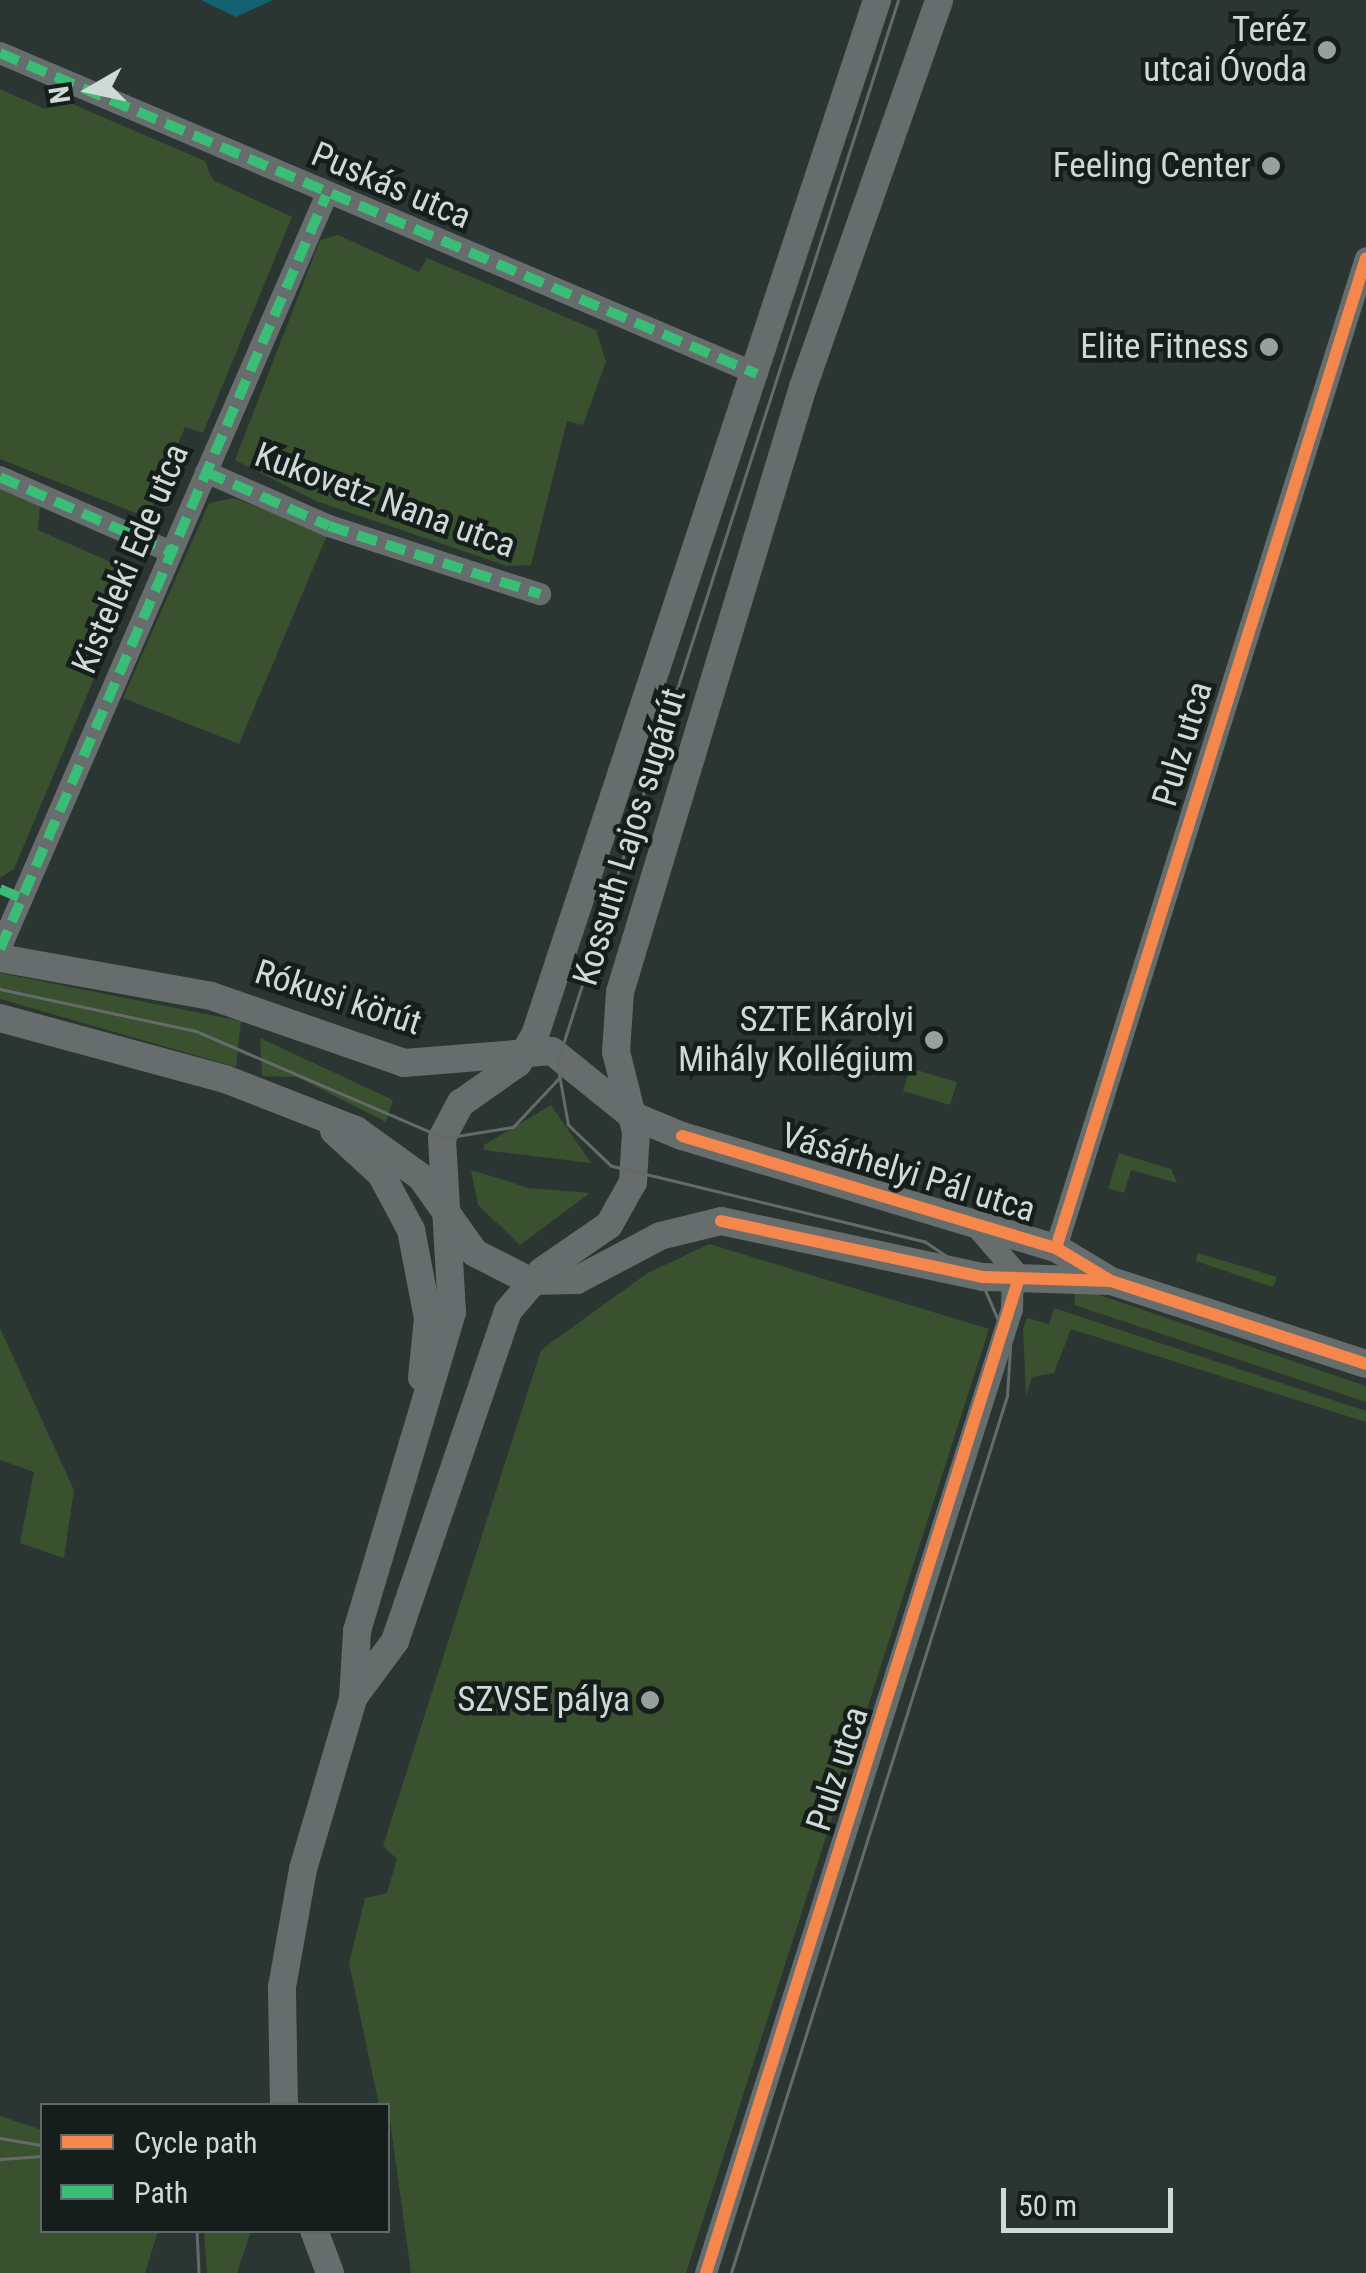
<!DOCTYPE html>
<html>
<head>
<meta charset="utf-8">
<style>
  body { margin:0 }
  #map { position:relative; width:1366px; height:2273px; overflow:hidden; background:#2b3532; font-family:"Roboto Condensed",sans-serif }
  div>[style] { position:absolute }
  .green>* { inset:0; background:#39512f }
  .water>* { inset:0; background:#126271 }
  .minor>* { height:22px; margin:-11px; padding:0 11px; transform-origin:11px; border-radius:11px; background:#676d6c }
  .major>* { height:28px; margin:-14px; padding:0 14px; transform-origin:14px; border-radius:14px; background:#666d6c }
  .tram>* { height:2.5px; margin:-1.25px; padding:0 1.25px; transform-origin:1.25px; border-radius:1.25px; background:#666b69 }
  .quiet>* { height:10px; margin-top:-5px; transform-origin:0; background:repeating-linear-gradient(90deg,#3abd76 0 20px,transparent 0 30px) }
  .cycleway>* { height:12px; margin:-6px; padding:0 6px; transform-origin:6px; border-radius:6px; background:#f5874c }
  .dots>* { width:28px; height:28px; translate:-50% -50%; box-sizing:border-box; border:5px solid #161e1c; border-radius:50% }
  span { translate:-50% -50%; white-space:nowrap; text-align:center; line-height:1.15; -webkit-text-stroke:9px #161e1c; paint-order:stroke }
  .poi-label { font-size:35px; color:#cfdad7 }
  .right { translate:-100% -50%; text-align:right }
  .street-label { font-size:35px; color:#cfdad7 }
  .legend { position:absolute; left:40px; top:2103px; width:350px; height:130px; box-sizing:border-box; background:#161e1c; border:2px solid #606967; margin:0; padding:12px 18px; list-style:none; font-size:30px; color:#cfdad7 }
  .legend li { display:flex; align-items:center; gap:20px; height:50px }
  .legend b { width:50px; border:2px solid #606967 }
  .north { position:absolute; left:40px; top:40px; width:100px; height:100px; -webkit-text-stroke:8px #161e1c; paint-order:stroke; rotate:261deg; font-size:28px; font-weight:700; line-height:40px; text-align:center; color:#cfdad7 }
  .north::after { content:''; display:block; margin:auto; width:35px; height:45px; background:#cfdad7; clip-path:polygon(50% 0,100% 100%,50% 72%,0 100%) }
  .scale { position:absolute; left:1001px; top:2188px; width:172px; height:45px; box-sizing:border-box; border:5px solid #cfdad7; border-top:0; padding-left:12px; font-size:30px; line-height:35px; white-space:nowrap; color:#cfdad7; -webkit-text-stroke:8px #161e1c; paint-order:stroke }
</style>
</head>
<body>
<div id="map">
  <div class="green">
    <div style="clip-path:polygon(0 89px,45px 109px,63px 100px,205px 161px,213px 180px,292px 217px,203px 433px,185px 427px,148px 518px,0 459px)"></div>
    <div style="clip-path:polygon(338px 235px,419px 272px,427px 258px,596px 330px,606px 362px,583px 425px,567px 421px,531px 565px,507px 566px,316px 501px,235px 460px,320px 240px)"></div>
    <div style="clip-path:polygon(0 487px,40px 504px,38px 530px,138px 574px,14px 869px,0 878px)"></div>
    <div style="clip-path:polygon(234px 498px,328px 533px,239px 744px,123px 698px,209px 503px)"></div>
    <div style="clip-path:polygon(0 973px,241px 1021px,236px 1067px,0 999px)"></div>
    <div style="clip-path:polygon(260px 1038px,393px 1100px,386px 1122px,297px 1077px,262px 1076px)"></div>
    <div style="clip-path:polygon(910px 1068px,957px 1082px,950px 1105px,903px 1091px)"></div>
    <div style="clip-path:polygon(551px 1105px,591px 1163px,484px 1150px,484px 1145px)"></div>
    <div style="clip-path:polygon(1119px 1153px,1171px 1169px,1177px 1183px,1131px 1170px,1124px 1193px,1108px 1188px)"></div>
    <div style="clip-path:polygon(471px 1170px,529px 1188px,590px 1193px,520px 1245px,478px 1205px)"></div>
    <div style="clip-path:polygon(709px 1244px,989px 1329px,686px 2273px,411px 2273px,388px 2106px,379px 2105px,349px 1963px,365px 1898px,387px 1893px,397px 1859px,383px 1846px,541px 1350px,646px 1274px)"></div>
    <div style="clip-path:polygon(1198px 1253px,1277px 1277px,1273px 1287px,1196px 1261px)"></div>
    <div style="clip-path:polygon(1076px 1287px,1366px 1386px,1366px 1402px,1074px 1305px)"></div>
    <div style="clip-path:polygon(1054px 1308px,1366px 1411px,1366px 1422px,1071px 1329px,1054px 1373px,1032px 1377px,1026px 1396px,1023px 1329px,1027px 1318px,1049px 1324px)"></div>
    <div style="clip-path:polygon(0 1328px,74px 1490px,64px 1558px,20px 1543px,34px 1472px,0 1460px)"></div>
    <div style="clip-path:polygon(0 2116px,42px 2130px,42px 2230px,158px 2231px,145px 2273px,0 2273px)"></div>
    <div style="clip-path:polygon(204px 2231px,251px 2231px,237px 2273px,207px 2273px)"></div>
  </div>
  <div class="water">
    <div style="clip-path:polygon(201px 0,273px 0,236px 17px)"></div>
  </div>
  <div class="minor">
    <div style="left:0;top:53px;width:822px;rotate:22.98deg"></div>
    <div style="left:206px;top:472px;width:134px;rotate:23.7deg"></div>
    <div style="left:329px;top:526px;width:222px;rotate:17.9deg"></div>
    <div style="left:0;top:477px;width:187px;rotate:23.7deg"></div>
    <div style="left:0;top:949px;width:821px;rotate:-66.59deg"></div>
    <div style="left:1056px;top:1248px;width:1037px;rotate:-72.61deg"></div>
    <div style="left:706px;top:2273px;width:1011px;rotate:-72.39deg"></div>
    <div style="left:1012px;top:1309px;width:40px;rotate:-88.6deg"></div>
    <div style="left:1013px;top:1269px;width:60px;rotate:-130.9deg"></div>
  </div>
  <div class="major">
    <div style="left:0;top:958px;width:214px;rotate:10.2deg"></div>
    <div style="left:211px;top:996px;width:204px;rotate:19.1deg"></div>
    <div style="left:404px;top:1063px;width:148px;rotate:-4.6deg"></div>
    <div style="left:552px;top:1051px;width:102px;rotate:39deg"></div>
    <div style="left:631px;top:1115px;width:55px;rotate:22.4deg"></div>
    <div style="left:682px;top:1136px;width:390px;rotate:16.7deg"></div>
    <div style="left:1056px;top:1248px;width:64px;rotate:31deg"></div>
    <div style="left:1111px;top:1281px;width:268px;rotate:18deg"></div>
    <div style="left:0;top:1018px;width:233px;rotate:15.2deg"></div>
    <div style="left:225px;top:1079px;width:141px;rotate:21.3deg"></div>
    <div style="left:356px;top:1130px;width:80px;rotate:35.9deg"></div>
    <div style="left:421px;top:1177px;width:93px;rotate:54.6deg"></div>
    <div style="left:475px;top:1253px;width:62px;rotate:27deg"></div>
    <div style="left:530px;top:1281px;width:47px;rotate:-1.2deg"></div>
    <div style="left:577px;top:1280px;width:94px;rotate:-27.9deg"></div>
    <div style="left:660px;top:1236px;width:63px;rotate:-13.8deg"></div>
    <div style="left:721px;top:1221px;width:268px;rotate:12.1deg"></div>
    <div style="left:983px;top:1277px;width:126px;rotate:1.8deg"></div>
    <div style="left:334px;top:1131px;width:64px;rotate:42.5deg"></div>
    <div style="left:381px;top:1174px;width:64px;rotate:61.8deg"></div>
    <div style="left:411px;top:1230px;width:90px;rotate:79.1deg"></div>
    <div style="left:428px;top:1318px;width:60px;rotate:95.7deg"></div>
    <div style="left:353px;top:1698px;width:71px;rotate:-53.6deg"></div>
    <div style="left:395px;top:1641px;width:349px;rotate:-71.1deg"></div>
    <div style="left:508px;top:1311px;width:52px;rotate:-49.6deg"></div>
    <div style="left:542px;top:1271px;width:81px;rotate:-34.5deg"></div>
    <div style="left:609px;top:1225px;width:49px;rotate:-60.8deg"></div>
    <div style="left:633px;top:1182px;width:50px;rotate:-86.6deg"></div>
    <div style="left:636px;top:1132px;width:82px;rotate:-104deg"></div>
    <div style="left:616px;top:1052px;width:60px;rotate:-86.2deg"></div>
    <div style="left:620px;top:992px;width:632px;rotate:-73.17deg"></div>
    <div style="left:803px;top:387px;width:410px;rotate:-70.6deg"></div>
    <div style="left:284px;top:2106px;width:119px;rotate:-91deg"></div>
    <div style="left:282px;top:1987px;width:120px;rotate:-79.9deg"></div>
    <div style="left:303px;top:1869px;width:177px;rotate:-73.6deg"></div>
    <div style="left:353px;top:1699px;width:68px;rotate:-86.6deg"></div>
    <div style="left:357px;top:1631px;width:333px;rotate:-73.4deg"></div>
    <div style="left:452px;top:1312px;width:174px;rotate:-93.3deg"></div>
    <div style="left:442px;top:1138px;width:40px;rotate:-62deg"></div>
    <div style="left:461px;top:1103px;width:70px;rotate:-35.1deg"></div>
    <div style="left:518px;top:1063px;width:33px;rotate:-59deg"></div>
    <div style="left:535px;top:1035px;width:1090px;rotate:-71.71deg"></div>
    <div style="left:314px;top:2230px;width:46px;rotate:69.6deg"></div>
  </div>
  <div class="tram">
    <div style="left:0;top:989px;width:200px;rotate:12.1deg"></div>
    <div style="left:196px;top:1031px;width:270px;rotate:23.3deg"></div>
    <div style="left:444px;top:1138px;width:70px;rotate:-9.1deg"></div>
    <div style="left:513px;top:1127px;width:67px;rotate:-46.8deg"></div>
    <div style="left:0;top:2138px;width:43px;rotate:9.5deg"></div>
    <div style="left:0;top:2159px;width:42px;rotate:-4.1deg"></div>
    <div style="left:197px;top:2230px;width:43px;rotate:87.3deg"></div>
    <div style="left:731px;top:2273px;width:919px;rotate:-72.53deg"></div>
    <div style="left:1007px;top:1396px;width:48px;rotate:-86.4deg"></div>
    <div style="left:1010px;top:1348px;width:75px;rotate:-113.5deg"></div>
    <div style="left:980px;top:1279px;width:66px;rotate:-146.1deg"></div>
    <div style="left:925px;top:1242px;width:323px;rotate:-166.4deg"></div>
    <div style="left:611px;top:1166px;width:59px;rotate:-136.4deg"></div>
    <div style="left:568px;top:1125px;width:63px;rotate:-100.1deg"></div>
    <div style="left:557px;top:1063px;width:1116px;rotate:-72.21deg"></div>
  </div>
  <div class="quiet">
    <div style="left:0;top:53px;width:822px;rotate:22.98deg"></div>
    <div style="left:206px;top:472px;width:134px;rotate:23.7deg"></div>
    <div style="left:329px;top:526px;width:222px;rotate:17.9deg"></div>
    <div style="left:0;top:477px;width:187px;rotate:23.7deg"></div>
    <div style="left:0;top:889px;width:23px;rotate:23deg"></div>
    <div style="left:0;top:949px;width:821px;rotate:-66.59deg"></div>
  </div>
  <div class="cycleway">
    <div style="left:682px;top:1136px;width:390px;rotate:16.7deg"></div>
    <div style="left:1056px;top:1248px;width:64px;rotate:31deg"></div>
    <div style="left:1111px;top:1281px;width:268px;rotate:18deg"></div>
    <div style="left:721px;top:1221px;width:268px;rotate:12.1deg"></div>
    <div style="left:983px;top:1277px;width:128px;rotate:1.8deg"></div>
    <div style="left:1056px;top:1248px;width:1037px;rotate:-72.61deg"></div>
    <div style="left:706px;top:2273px;width:1040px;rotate:-72.54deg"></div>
  </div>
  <div class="dots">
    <div style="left:1327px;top:50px;background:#96a09d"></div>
    <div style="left:1271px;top:166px;background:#96a09d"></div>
    <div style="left:1269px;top:347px;background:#96a09d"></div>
    <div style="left:934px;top:1040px;background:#96a09d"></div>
    <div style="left:650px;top:1700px;background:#96a09d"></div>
  </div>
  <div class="poi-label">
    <span class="right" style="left:1307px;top:50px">Teréz<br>utcai Óvoda</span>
    <span class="right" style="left:1251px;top:166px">Feeling Center</span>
    <span class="right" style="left:1249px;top:347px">Elite Fitness</span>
    <span class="right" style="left:914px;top:1040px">SZTE Károlyi<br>Mihály Kollégium</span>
    <span class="right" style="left:630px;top:1700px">SZVSE pálya</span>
  </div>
  <div class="street-label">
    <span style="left:391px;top:186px;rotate:23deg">Puskás utca</span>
    <span style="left:385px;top:501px;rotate:20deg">Kukovetz Nana utca</span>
    <span style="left:131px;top:559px;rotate:-67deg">Kisteleki Ede utca</span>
    <span style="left:1183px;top:744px;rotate:-73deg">Pulz utca</span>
    <span style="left:630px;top:837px;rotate:-73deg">Kossuth Lajos sugárút</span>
    <span style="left:338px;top:998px;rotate:18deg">Rókusi körút</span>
    <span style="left:908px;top:1173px;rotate:17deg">Vásárhelyi Pál utca</span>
    <span style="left:838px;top:1769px;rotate:-72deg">Pulz utca</span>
  </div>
  <ul class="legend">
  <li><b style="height:12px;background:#f5874c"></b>Cycle path</li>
  <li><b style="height:12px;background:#3abd76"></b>Path</li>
  </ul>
  <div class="north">N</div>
  <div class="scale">50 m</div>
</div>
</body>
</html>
